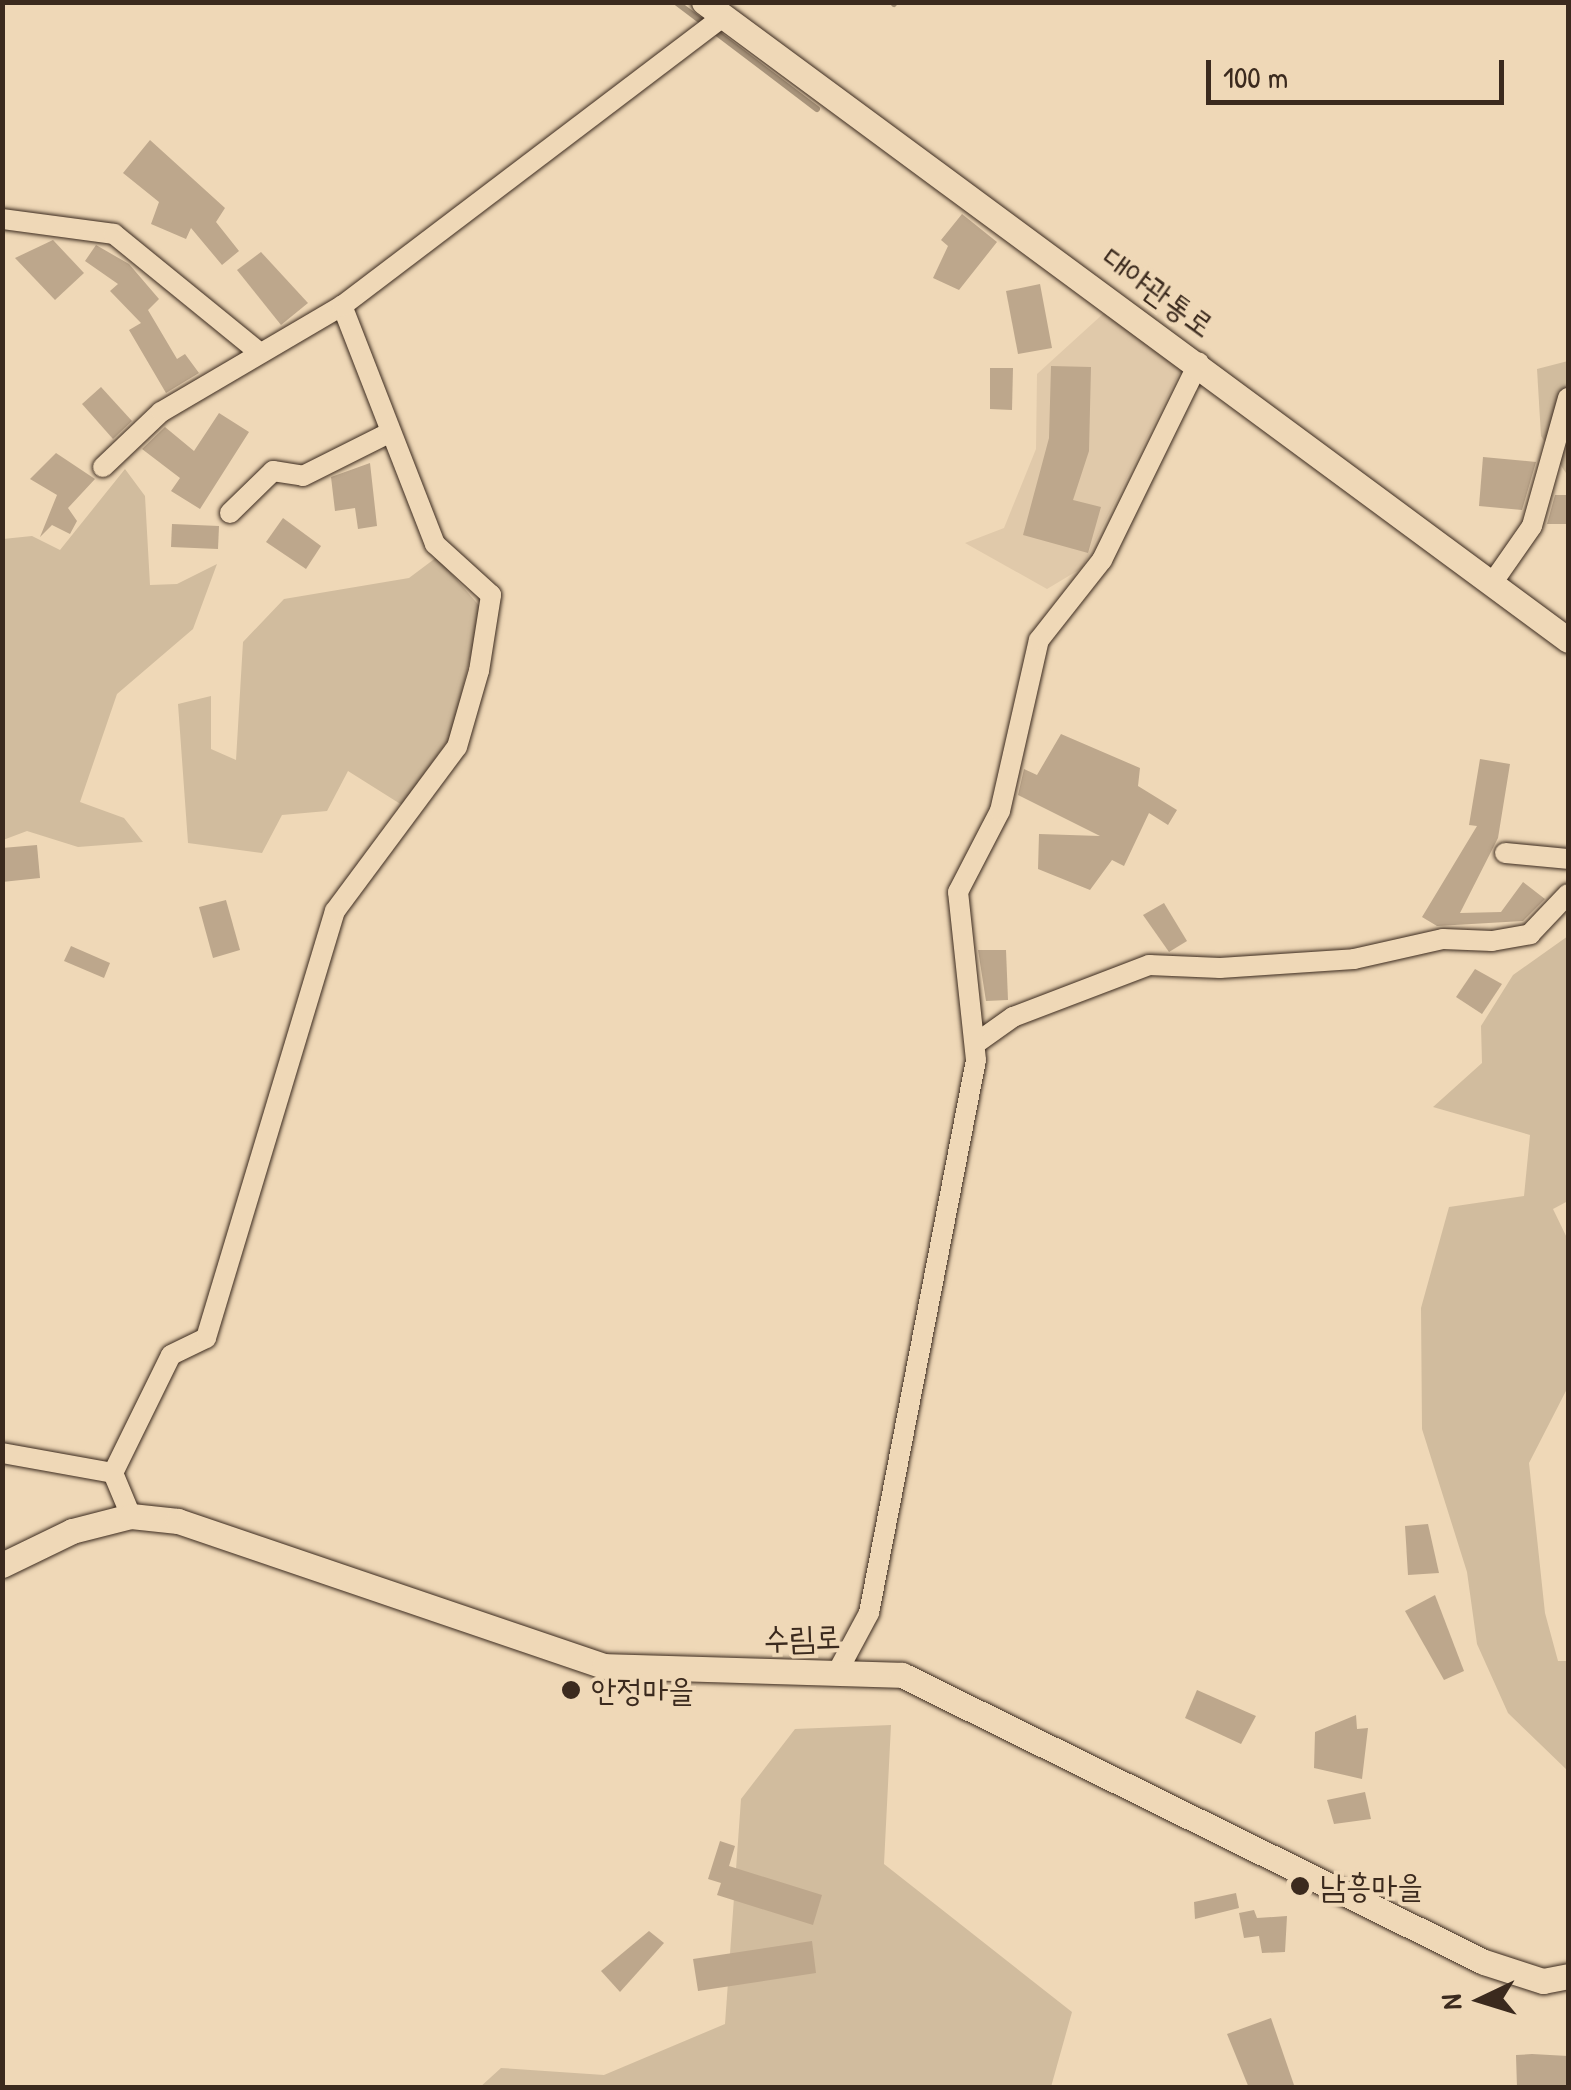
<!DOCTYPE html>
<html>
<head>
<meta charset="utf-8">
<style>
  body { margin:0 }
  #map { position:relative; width:1571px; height:2090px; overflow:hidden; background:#efd8b7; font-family:"Patrick Hand","Poor Story",sans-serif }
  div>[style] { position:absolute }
  .built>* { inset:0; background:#e0c9aa }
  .green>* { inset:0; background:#d1bc9e }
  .stream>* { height:6px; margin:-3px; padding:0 3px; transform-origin:3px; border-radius:3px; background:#a8947b }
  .building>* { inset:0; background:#bda78c }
  .roads { filter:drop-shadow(0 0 2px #3b2a1e) drop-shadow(0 0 2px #3b2a1e) }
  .minor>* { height:20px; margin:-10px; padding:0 10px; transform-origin:10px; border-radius:10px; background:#efd8b7 }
  .major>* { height:25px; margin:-12.5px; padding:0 12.5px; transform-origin:12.5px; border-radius:12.5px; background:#efd8b7 }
  .dots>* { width:28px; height:28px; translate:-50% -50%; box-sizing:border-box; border:5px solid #efd8b7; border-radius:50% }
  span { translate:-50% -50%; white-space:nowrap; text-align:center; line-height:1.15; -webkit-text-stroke:8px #efd8b7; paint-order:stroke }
  .street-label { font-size:32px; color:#3b2a1e }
  .poi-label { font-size:32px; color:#3b2a1e }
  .left { translate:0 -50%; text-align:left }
  .frame { position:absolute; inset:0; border:5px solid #3b2a1e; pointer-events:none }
  .north { position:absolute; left:1431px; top:1950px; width:100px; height:100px; -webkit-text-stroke:8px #efd8b7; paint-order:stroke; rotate:266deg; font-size:28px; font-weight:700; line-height:40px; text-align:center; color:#3b2a1e }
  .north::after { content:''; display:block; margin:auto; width:35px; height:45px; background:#3b2a1e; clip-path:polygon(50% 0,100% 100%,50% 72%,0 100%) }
  .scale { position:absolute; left:1206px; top:60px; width:298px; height:45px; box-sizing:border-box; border:5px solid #3b2a1e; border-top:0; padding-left:12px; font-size:30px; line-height:35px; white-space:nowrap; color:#3b2a1e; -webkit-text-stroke:8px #efd8b7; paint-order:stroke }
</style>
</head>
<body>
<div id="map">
  <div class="built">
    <div style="clip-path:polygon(1104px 313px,1182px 367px,1082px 568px,1047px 589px,965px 543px,1004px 528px,1036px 449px,1037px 374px)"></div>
  </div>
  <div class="green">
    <div style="clip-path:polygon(1568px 361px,1568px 476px,1541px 436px,1537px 369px)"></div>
    <div style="clip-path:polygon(125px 469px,145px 496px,150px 585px,177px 584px,217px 564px,193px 629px,117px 694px,80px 802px,124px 818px,143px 842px,78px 847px,27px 831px,3px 840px,3px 539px,32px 536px,60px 550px)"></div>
    <div style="clip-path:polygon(437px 557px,482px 609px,451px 736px,402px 805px,348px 771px,327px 811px,282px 815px,262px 853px,188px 843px,178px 704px,211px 696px,211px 749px,236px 760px,243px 642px,284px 599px,409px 578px)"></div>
    <div style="clip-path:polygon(1568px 936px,1568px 1201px,1553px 1209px,1568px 1240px,1568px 1387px,1529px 1463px,1545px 1613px,1558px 1661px,1568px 1661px,1568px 1771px,1508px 1713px,1477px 1644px,1467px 1572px,1422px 1429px,1421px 1308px,1449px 1207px,1524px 1196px,1530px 1135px,1433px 1107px,1482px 1063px,1481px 1026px,1513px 975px)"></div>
    <div style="clip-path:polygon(891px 1725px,884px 1864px,1072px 2012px,1051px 2087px,479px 2088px,501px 2068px,604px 2075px,725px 2024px,741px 1799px,795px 1729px)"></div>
  </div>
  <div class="stream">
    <div style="left:676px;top:2px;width:177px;rotate:37.2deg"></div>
    <div style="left:894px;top:4px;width:2px;rotate:-63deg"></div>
  </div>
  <div class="building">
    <div style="clip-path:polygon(150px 140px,225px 208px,216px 222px,239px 251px,222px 265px,191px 228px,186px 239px,151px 224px,159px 202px,123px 173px)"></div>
    <div style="clip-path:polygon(962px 214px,997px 242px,959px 290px,933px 278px,948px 246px,941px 240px)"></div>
    <div style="clip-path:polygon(53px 240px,84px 273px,55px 300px,15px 258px)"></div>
    <div style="clip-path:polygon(96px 245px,129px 264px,159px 299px,148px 310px,177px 359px,185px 354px,199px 373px,166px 393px,129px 330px,141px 323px,110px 291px,118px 284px,85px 261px)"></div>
    <div style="clip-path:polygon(261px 252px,308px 303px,281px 325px,237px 270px)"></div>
    <div style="clip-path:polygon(1040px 284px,1052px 348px,1018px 354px,1006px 291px)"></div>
    <div style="clip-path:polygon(1051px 366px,1091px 367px,1089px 451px,1073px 500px,1101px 507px,1088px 553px,1023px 535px,1049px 438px)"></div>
    <div style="clip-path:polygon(990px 368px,1013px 368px,1012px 410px,990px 409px)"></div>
    <div style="clip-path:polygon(101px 387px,132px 421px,113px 439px,82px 404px)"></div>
    <div style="clip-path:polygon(219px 413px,249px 432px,200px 509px,171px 491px,180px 478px,142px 449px,165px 427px,194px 451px)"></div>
    <div style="clip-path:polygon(56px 453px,95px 479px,68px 508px,77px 521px,70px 534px,52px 525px,40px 537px,57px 495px,30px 479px)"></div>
    <div style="clip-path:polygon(1483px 457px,1536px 462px,1522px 510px,1479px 506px)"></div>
    <div style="clip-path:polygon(370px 463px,377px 526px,358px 529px,355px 508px,335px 511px,331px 477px)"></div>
    <div style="clip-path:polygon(1555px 495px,1568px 495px,1568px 524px,1547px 524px)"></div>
    <div style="clip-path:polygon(283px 518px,321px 546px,306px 569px,266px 542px)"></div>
    <div style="clip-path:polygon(172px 524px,219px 526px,218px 549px,171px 547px)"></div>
    <div style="clip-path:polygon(1061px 734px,1140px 768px,1138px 786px,1177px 810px,1168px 825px,1149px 813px,1124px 866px,1112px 860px,1090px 890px,1038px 869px,1039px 834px,1100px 836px,1018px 795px,1024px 769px,1037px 775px)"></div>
    <div style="clip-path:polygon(1480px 759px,1510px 764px,1498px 838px,1460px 913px,1501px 912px,1523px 882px,1545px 899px,1523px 921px,1437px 926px,1422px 917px,1477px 826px,1469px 825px)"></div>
    <div style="clip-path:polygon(37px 845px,40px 878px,2px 882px,2px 848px)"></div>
    <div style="clip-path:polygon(226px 900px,240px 950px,213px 958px,199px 907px)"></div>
    <div style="clip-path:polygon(1164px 903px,1187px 941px,1169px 952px,1143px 915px)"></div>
    <div style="clip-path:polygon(71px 946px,110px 963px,104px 978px,64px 961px)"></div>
    <div style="clip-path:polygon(978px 950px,1006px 950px,1008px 1000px,986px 1001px)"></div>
    <div style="clip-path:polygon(1475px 969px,1502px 984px,1482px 1014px,1456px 997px)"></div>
    <div style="clip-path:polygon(1428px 1524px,1439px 1573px,1408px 1575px,1405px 1526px)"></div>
    <div style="clip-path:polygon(1435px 1595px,1464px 1671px,1444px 1680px,1405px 1611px)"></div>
    <div style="clip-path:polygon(1197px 1690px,1256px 1716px,1241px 1744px,1185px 1718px)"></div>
    <div style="clip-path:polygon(1356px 1715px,1357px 1729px,1368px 1728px,1362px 1779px,1314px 1768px,1315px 1732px)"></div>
    <div style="clip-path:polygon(1365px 1792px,1371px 1819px,1334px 1824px,1327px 1800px)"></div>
    <div style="clip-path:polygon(720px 1841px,735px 1846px,729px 1866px,822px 1895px,813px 1925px,717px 1895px,721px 1883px,708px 1879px)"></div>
    <div style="clip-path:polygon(1236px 1893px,1239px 1908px,1195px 1919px,1194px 1902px)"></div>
    <div style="clip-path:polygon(1254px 1910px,1257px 1918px,1287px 1916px,1285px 1952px,1262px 1953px,1259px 1936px,1244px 1938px,1239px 1913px)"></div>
    <div style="clip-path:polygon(649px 1931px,664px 1943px,620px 1992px,601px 1971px)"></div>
    <div style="clip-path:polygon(812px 1941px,816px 1973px,698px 1991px,693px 1959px)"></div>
    <div style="clip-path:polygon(1271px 2018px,1295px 2088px,1249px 2088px,1227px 2034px)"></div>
    <div style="clip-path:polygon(1532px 2054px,1568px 2056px,1568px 2088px,1517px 2088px,1516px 2055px)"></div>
  </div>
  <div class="roads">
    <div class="minor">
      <div style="left:2px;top:219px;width:113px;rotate:7.6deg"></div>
      <div style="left:114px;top:234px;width:182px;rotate:39.2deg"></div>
      <div style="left:103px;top:467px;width:80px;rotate:-43.5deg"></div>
      <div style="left:161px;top:412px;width:210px;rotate:-30.4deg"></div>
      <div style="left:230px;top:513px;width:60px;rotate:-44.3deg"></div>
      <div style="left:273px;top:471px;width:30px;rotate:9deg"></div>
      <div style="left:303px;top:476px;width:96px;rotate:-26.6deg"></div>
      <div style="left:1493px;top:582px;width:68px;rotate:-55.1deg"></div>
      <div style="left:1532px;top:526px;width:133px;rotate:-74.3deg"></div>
      <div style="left:1505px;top:853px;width:63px;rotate:5.4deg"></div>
      <div style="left:975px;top:1044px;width:47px;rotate:-35.4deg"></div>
      <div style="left:1013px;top:1017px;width:146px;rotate:-20.9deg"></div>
      <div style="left:1149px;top:965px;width:71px;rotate:2.4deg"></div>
      <div style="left:1220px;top:968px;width:134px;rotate:-3.8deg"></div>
      <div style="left:1354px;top:959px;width:91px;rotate:-12.7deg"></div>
      <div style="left:1443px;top:939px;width:49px;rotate:2.3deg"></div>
      <div style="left:1492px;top:941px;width:39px;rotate:-10deg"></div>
      <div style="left:1530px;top:934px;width:55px;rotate:-46.5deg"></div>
      <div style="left:2px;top:1453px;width:113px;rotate:10.2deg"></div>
      <div style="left:131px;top:1516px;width:47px;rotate:-112.7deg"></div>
      <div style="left:113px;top:1473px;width:131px;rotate:-63.8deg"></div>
      <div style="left:171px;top:1355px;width:39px;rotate:-26deg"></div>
      <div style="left:206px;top:1338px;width:446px;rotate:-73.2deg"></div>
      <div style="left:335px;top:911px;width:204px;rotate:-53.4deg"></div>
      <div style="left:457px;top:747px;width:79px;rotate:-73.9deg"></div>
      <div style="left:479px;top:671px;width:77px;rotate:-81deg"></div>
      <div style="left:491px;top:595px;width:76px;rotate:-137.7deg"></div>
      <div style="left:435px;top:544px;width:256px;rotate:-111.3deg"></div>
      <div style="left:342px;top:306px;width:477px;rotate:-37.2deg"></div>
      <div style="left:839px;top:1669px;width:64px;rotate:-61.8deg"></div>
      <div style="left:869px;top:1613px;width:563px;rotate:-79.05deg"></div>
      <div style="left:976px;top:1060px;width:169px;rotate:-96.1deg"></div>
      <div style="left:958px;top:892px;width:91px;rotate:-62.6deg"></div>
      <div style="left:1000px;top:811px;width:175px;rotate:-77.2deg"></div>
      <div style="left:1039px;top:640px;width:102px;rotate:-51.8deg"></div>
      <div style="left:1102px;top:560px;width:220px;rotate:-63.9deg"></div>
    </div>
    <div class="major">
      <div style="left:704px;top:2px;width:1074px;rotate:36.44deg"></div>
      <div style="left:2px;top:1565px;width:78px;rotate:-25.9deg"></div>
      <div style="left:72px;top:1531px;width:61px;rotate:-14.3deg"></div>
      <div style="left:131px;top:1516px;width:47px;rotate:6.1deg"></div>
      <div style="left:178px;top:1521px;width:450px;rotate:18.8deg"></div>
      <div style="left:604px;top:1666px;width:298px;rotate:1.7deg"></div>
      <div style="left:902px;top:1675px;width:649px;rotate:26.25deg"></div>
      <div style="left:1484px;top:1962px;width:62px;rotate:17.9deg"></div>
      <div style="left:1543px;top:1981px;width:25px;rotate:-11deg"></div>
    </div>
  </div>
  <div class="dots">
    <div style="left:571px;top:1690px;background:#3b2a1e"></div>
    <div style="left:1300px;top:1886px;background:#3b2a1e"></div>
  </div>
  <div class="street-label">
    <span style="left:1158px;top:292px;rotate:36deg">대야관통로</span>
    <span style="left:802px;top:1638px;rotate:-2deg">수림로</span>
  </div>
  <div class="poi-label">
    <span class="left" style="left:591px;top:1690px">안정마을</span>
    <span class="left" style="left:1320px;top:1886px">남흥마을</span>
  </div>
  <div class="frame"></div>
  <div class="north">N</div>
  <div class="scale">100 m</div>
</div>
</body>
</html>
